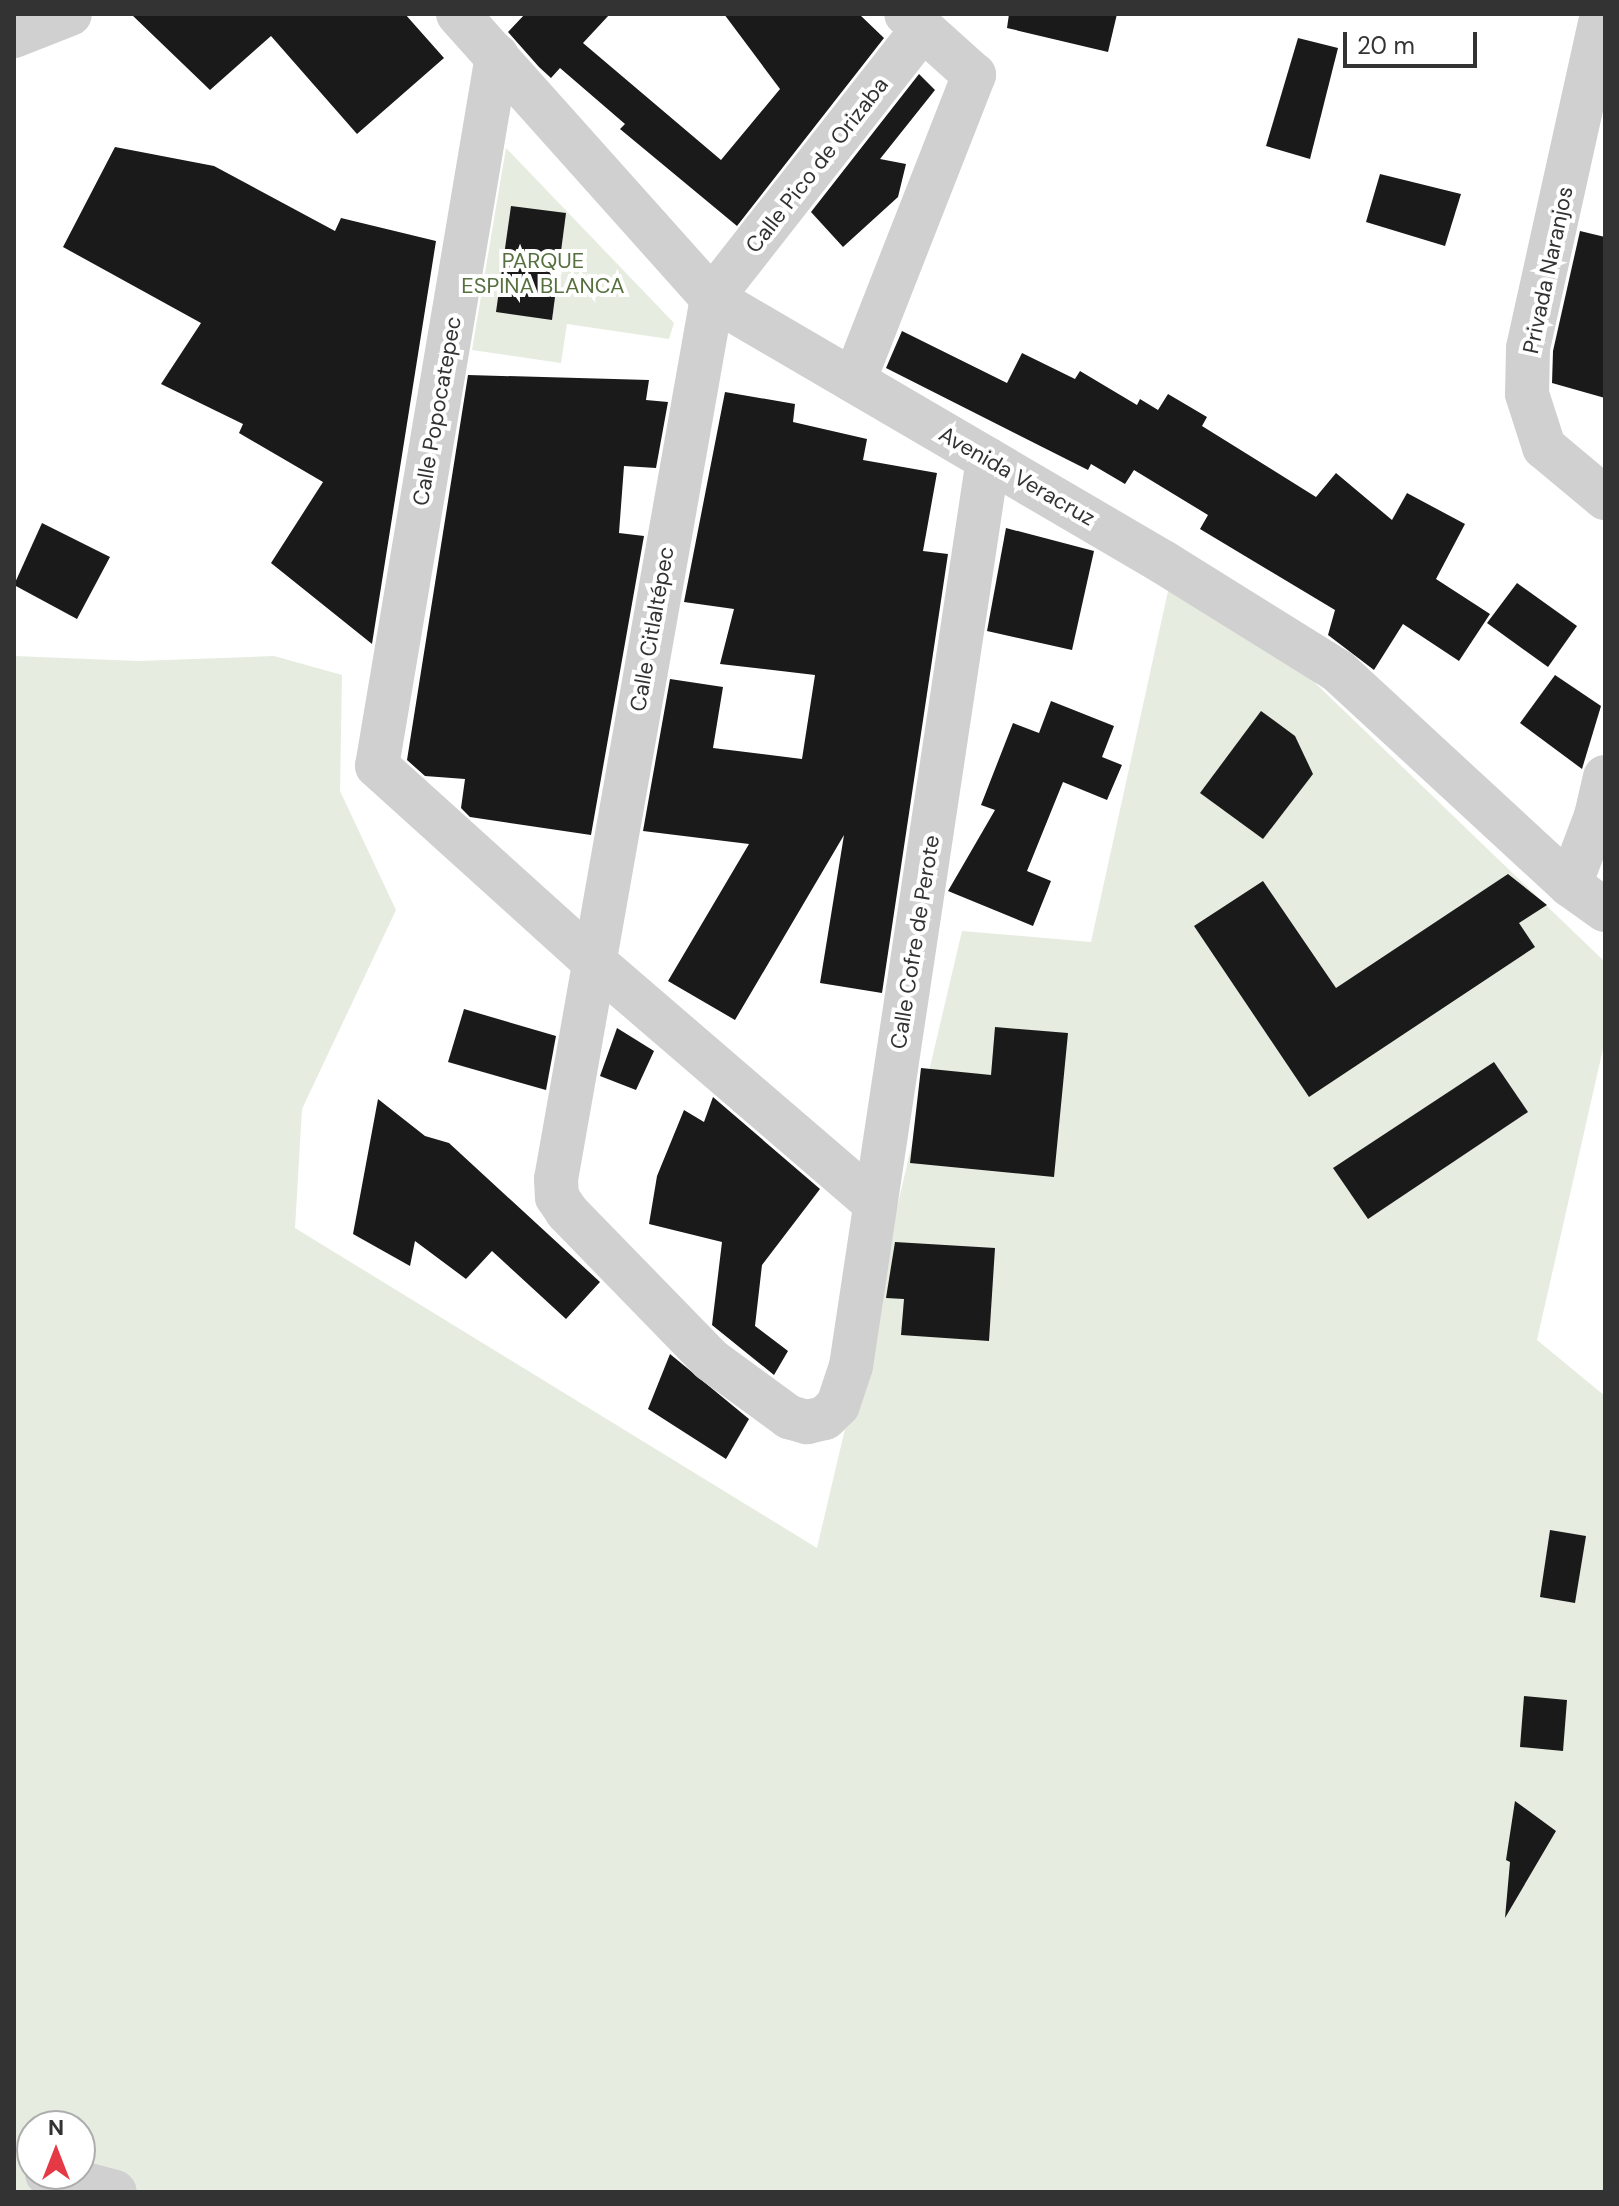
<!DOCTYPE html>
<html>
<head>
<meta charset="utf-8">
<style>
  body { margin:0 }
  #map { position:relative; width:1619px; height:2206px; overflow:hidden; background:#fff; font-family:"DM Sans",sans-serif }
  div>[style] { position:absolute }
  .green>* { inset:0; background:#e6ecdf }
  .building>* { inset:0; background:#1a1a1a }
  .minor>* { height:44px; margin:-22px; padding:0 22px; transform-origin:22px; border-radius:22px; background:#d0d0d0 }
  span { translate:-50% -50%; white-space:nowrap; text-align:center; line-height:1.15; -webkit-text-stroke:8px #fff; paint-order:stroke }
  .street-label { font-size:22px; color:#333 }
  .park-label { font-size:22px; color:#56703f }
  .frame { position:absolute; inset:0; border:16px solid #333; pointer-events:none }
  .north { position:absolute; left:16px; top:2110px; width:80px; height:80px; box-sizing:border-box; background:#fff; border:2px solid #adadad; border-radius:50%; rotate:0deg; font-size:22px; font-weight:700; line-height:32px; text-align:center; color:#333 }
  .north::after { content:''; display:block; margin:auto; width:28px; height:36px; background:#e63946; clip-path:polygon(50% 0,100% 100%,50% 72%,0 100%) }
  .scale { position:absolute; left:1343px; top:32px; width:134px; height:36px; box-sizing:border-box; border:4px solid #333; border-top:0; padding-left:10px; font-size:24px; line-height:28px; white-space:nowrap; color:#333; -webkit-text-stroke:6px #fff; paint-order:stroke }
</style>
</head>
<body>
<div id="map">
  <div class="green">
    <div style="clip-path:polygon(506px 148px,674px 323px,669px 339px,567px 324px,561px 363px,472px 350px)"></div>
    <div style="clip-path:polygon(evenodd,1177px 550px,1605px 962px,1605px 1040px,1537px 1340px,1605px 1396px,1605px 2192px,14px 2192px,14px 656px,138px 661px,274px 656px,342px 675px,340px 791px,396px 910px,302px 1109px,295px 1228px,817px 1548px,962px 931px,1091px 942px,1177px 550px,32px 2126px,80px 2126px,80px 2174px,32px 2174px,32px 2126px)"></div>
  </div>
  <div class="building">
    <div style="clip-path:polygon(131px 14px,405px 14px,444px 58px,357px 134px,271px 36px,210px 90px)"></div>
    <div style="clip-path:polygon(525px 14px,610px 14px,583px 43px,721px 160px,780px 89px,724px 14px,859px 14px,884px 38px,737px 226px,620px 129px,625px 124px,560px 68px,551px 78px,539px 67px,508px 32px)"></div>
    <div style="clip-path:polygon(1009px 14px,1117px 14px,1108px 52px,1007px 28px)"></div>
    <div style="clip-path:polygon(1298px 38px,1338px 48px,1310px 159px,1266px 146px)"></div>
    <div style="clip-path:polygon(919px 74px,935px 90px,880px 159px,906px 164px,898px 197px,843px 247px,811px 212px)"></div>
    <div style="clip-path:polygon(115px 147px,214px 166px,335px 231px,341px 218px,436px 241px,372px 644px,271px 563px,323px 482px,239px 433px,243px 424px,161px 384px,201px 323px,63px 247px)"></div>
    <div style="clip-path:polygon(1380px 174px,1461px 194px,1445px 246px,1366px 222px)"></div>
    <div style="clip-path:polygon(511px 206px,566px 213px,552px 320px,496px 312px)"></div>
    <div style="clip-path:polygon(1580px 231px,1605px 237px,1605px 398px,1552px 383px,1553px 351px)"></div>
    <div style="clip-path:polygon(902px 331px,1007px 383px,1022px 353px,1075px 379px,1080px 371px,1137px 405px,1140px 399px,1158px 410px,1168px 394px,1207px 417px,1202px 426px,1316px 497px,1336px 473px,1392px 520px,1407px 493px,1465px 524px,1436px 579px,1490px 614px,1459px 661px,1403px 624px,1374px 670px,1328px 635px,1335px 610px,1200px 529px,1208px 515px,1134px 470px,1125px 484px,1091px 464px,1088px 470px,886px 368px)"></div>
    <div style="clip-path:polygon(468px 375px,649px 380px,646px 400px,668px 402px,656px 468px,624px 466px,619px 533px,644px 536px,591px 835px,470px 817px,461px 808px,465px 779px,425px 776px,407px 760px)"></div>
    <div style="clip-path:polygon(725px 392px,795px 404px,793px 422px,867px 439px,863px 460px,937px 473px,923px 551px,948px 554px,882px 993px,820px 983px,844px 835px,735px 1020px,668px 981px,749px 844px,643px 831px,670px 679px,723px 687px,713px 748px,802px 759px,815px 675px,720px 664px,734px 609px,684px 602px)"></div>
    <div style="clip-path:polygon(42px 523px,110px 557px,77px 619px,14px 585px)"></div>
    <div style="clip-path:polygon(1006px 528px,1094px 551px,1072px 650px,987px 631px)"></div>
    <div style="clip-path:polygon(1517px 583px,1577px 626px,1548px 667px,1487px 623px)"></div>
    <div style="clip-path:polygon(1555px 675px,1601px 706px,1582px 769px,1520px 723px)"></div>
    <div style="clip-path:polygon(1051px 701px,1114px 726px,1102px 757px,1122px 765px,1107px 800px,1063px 782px,1027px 871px,1051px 881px,1033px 926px,948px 891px,995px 810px,981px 805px,1013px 723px,1039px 733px)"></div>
    <div style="clip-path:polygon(1261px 711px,1295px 736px,1313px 774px,1263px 839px,1200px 793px)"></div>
    <div style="clip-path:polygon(1508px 874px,1547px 905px,1519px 923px,1535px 947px,1309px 1097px,1194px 926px,1263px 881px,1336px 988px)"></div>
    <div style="clip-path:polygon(464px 1009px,556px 1036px,546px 1090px,448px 1062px)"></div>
    <div style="clip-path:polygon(995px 1027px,1068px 1033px,1054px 1177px,910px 1163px,921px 1068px,991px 1075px)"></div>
    <div style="clip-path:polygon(617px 1028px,654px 1051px,636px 1090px,600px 1076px)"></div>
    <div style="clip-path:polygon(1494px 1062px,1528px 1112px,1368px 1219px,1333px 1168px)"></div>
    <div style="clip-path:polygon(713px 1097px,820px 1189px,762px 1265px,755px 1326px,788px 1351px,774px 1375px,712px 1325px,722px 1242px,649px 1224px,657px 1176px,684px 1110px,704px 1122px)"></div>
    <div style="clip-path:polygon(378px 1099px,425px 1136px,449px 1143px,600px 1282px,566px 1319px,492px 1251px,466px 1279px,415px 1241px,410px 1266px,353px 1234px)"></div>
    <div style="clip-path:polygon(895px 1242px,995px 1248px,989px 1341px,901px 1335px,904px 1299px,886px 1298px)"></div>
    <div style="clip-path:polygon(670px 1354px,749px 1419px,726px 1459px,648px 1409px)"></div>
    <div style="clip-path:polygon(1550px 1530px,1586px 1536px,1575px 1603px,1540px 1597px)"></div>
    <div style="clip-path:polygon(1524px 1696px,1567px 1700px,1563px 1751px,1520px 1747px)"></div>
    <div style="clip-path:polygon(1515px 1801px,1556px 1831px,1505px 1918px,1510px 1862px,1506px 1860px)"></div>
  </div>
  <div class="minor">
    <div style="left:458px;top:14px;width:381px;rotate:48.2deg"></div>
    <div style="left:712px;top:298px;width:523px;rotate:30.34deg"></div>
    <div style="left:1163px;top:562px;width:206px;rotate:31.9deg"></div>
    <div style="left:1338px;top:671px;width:316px;rotate:42.7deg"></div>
    <div style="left:1570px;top:885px;width:43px;rotate:35.5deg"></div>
    <div style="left:1602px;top:14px;width:342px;rotate:102.5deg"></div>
    <div style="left:1528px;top:348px;width:46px;rotate:91.2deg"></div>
    <div style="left:1527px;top:394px;width:56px;rotate:72.2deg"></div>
    <div style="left:1544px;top:447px;width:80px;rotate:39.9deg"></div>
    <div style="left:921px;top:31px;width:339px;rotate:128.1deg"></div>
    <div style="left:712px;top:298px;width:895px;rotate:100.04deg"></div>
    <div style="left:556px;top:1179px;width:18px;rotate:87deg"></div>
    <div style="left:557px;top:1197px;width:18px;rotate:56deg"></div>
    <div style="left:567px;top:1212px;width:206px;rotate:45.8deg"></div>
    <div style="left:711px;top:1360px;width:97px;rotate:36.2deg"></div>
    <div style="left:789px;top:1417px;width:19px;rotate:16deg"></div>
    <div style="left:807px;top:1422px;width:18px;rotate:-13deg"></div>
    <div style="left:825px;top:1418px;width:18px;rotate:-45deg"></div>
    <div style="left:838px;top:1405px;width:41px;rotate:-71.6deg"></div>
    <div style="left:851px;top:1366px;width:917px;rotate:-81.41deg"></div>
    <div style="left:14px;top:36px;width:60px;rotate:-21.4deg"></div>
    <div style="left:497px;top:56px;width:720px;rotate:99.59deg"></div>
    <div style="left:377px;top:766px;width:290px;rotate:42.1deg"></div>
    <div style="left:592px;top:960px;width:373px;rotate:40.7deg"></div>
    <div style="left:854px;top:381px;width:329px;rotate:-68.6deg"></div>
    <div style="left:974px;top:75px;width:91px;rotate:-138.1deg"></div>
    <div style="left:1596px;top:816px;width:40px;rotate:-77deg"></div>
    <div style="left:1570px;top:885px;width:74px;rotate:-69.4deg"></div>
    <div style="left:1596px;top:816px;width:9px;rotate:13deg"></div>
    <div style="left:47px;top:2174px;width:70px;rotate:14.8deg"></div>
  </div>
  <div class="street-label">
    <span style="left:817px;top:165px;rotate:-52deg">Calle Pico de Orizaba</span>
    <span style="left:1548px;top:270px;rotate:-78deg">Privada Naranjos</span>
    <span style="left:437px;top:411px;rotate:-80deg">Calle Popocatepec</span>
    <span style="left:1017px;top:476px;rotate:30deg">Avenida Veracruz</span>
    <span style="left:652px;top:629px;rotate:-80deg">Calle Citlaltépec</span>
    <span style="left:915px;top:942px;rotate:-81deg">Calle Cofre de Perote</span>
  </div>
  <div class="park-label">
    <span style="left:543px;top:273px">PARQUE<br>ESPINA BLANCA</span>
  </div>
  <div class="frame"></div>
  <div class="north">N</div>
  <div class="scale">20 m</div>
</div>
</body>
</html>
